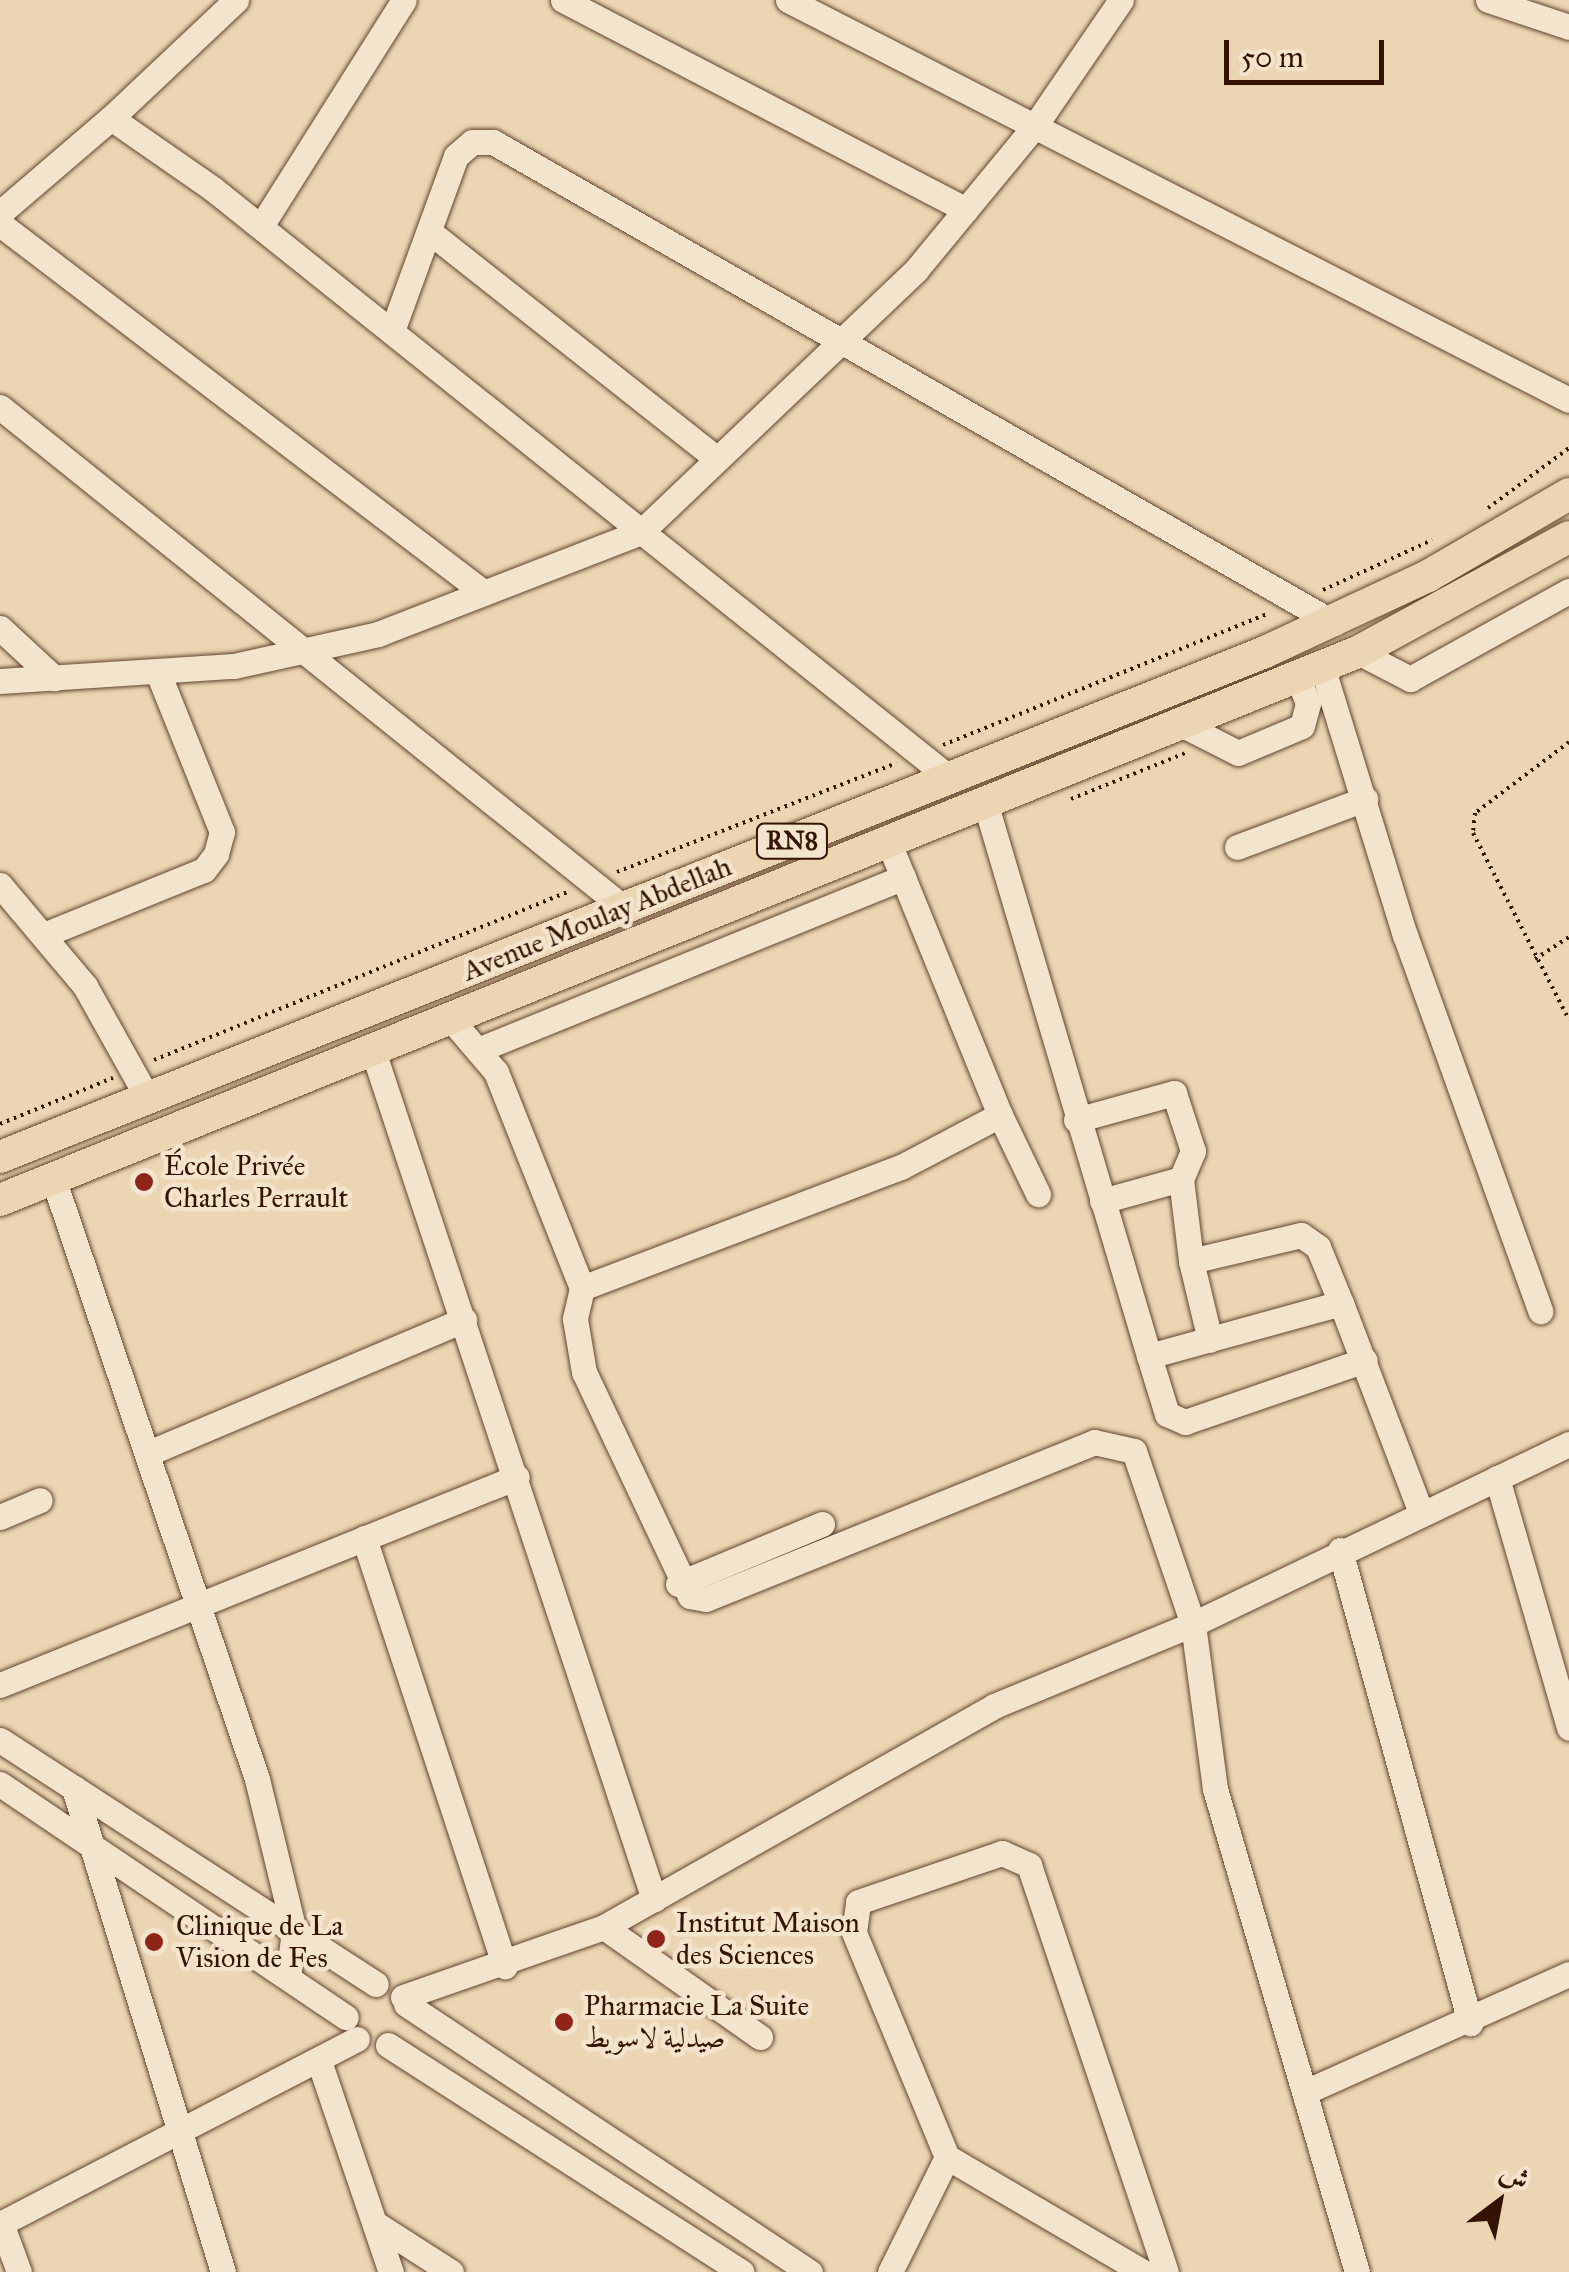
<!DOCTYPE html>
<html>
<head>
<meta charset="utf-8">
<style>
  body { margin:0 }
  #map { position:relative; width:1569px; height:2272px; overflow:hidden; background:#ebd5b2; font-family:"IM FELL Great Primer",Amiri,serif }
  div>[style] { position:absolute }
  .path>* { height:4px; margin-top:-2px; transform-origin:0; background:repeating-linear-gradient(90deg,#341302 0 2.5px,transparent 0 7.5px) }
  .roads { filter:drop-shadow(0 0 2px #62442e) drop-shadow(0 0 2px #62442e) }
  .minor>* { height:25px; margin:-12.5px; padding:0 12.5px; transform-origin:12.5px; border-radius:12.5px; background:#f2e4cd }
  .major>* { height:32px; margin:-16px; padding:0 16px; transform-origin:16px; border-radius:16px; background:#ebd5b2 }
  .dots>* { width:28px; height:28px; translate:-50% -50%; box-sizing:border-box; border:5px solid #f2e4cd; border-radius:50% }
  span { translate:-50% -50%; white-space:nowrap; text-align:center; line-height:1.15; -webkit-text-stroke:9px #f2e4cd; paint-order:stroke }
  .shield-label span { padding:2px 8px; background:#f2e4cd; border:2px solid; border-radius:8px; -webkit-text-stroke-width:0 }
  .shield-label { font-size:25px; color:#341302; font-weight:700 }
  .street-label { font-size:28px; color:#341302 }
  .poi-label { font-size:28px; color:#341302 }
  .left { translate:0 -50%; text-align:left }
  .north { position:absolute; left:1449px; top:2152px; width:100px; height:100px; -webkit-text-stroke:8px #f2e4cd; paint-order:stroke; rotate:32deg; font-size:28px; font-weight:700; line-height:40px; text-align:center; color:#341302 }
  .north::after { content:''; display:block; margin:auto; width:35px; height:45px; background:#341302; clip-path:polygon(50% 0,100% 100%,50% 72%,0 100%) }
  .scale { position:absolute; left:1224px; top:40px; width:160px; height:45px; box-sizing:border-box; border:5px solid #341302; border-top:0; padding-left:12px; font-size:30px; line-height:35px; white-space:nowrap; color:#341302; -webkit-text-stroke:8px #f2e4cd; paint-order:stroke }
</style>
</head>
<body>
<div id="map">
  <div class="path">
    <div style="left:1488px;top:508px;width:101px;rotate:-36.5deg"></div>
    <div style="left:1323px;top:590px;width:120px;rotate:-24.6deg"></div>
    <div style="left:1569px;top:742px;width:118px;rotate:142.9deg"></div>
    <div style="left:1475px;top:813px;width:20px;rotate:96deg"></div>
    <div style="left:1473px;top:833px;width:210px;rotate:62.8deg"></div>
    <div style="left:943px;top:745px;width:350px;rotate:-22deg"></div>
    <div style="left:1071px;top:799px;width:126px;rotate:-21.9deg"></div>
    <div style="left:617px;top:872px;width:300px;rotate:-21.3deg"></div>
    <div style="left:1535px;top:959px;width:40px;rotate:-32.9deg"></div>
    <div style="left:154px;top:1060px;width:446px;rotate:-22.1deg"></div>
    <div style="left:0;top:1124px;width:122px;rotate:-22.2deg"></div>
  </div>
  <div class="roads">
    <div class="minor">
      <div style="left:563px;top:0;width:454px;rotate:27.5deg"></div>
      <div style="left:788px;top:0;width:877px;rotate:27.12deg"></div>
      <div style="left:1488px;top:0;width:85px;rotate:18.4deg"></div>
      <div style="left:111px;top:118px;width:172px;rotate:-43.3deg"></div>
      <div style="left:0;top:213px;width:146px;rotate:-40.6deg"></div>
      <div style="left:111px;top:118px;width:124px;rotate:34.8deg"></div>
      <div style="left:213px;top:189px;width:938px;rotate:38.64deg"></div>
      <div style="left:0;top:224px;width:607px;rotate:37.3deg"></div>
      <div style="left:261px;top:226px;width:267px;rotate:-57.7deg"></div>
      <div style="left:431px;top:233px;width:363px;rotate:38.3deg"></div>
      <div style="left:392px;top:331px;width:186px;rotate:-69.9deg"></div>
      <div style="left:456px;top:156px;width:21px;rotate:-41deg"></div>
      <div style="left:472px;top:142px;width:21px"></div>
      <div style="left:493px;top:142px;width:969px;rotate:29.77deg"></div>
      <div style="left:0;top:407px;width:794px;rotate:38.76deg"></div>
      <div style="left:0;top:628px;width:74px;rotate:42.8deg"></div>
      <div style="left:1358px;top:652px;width:59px;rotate:27.4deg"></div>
      <div style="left:1410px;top:679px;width:182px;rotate:-29deg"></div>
      <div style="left:1322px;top:666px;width:282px;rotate:72.9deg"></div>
      <div style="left:1405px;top:935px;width:400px;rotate:70.2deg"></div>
      <div style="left:0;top:681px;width:234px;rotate:-3.7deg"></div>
      <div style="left:234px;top:666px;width:148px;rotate:-12.5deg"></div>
      <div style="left:378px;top:634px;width:282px;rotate:-21.2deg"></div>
      <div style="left:641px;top:532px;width:380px;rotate:-43.6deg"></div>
      <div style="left:916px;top:270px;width:185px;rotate:-50.5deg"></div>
      <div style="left:1034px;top:127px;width:154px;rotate:-55.6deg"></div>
      <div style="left:1179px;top:723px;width:66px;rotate:27deg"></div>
      <div style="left:1238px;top:753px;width:69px;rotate:-22.9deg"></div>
      <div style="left:1302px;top:726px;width:24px;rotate:-75deg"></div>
      <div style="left:1308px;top:703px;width:29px;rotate:-112deg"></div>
      <div style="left:985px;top:802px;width:578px;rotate:73.51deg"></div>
      <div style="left:1149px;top:1356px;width:199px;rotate:-15.4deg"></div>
      <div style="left:1341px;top:1303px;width:225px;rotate:69.1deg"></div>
      <div style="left:1237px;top:847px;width:137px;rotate:-20.6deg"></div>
      <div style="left:0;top:885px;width:132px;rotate:49.9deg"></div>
      <div style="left:85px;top:986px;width:127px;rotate:60.8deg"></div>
      <div style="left:46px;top:934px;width:170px;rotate:-22.1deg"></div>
      <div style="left:204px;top:870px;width:20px;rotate:-53deg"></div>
      <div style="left:216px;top:854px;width:23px;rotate:-75deg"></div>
      <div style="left:222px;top:832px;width:171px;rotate:-111.9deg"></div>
      <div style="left:449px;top:1017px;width:72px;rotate:49.5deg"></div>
      <div style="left:496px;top:1072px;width:232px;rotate:68.3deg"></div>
      <div style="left:582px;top:1288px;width:341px;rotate:-20.8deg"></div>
      <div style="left:901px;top:1167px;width:112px;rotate:-27.7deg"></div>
      <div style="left:1000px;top:1115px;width:296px;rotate:-112.2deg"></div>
      <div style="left:372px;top:1048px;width:897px;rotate:71.67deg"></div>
      <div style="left:478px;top:1050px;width:459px;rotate:-22.1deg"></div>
      <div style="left:1000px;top:1115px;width:88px;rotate:64.3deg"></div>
      <div style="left:1076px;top:1120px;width:102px;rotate:-15.4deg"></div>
      <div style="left:1174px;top:1093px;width:61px;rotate:71.9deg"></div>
      <div style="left:1193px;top:1151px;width:30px;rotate:113deg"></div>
      <div style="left:1181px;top:1179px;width:83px;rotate:83deg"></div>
      <div style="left:1191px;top:1261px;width:113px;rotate:-13.3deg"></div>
      <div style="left:1301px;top:1235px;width:21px;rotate:35deg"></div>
      <div style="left:1318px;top:1247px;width:61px;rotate:67.7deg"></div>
      <div style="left:53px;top:1178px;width:635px;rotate:71.25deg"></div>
      <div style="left:257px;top:1779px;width:156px;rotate:76.3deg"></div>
      <div style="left:294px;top:1931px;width:46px;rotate:97.4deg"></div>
      <div style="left:1102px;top:1201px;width:82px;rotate:-15.6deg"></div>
      <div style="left:1191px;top:1261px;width:81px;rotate:76.5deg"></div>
      <div style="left:582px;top:1288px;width:32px;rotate:103deg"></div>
      <div style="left:575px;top:1319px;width:54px;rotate:80.4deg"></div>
      <div style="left:584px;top:1372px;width:248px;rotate:64.7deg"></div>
      <div style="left:690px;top:1596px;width:16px;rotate:11deg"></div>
      <div style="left:706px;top:1599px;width:419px;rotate:-22deg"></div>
      <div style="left:1094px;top:1442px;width:41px;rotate:12.7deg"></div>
      <div style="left:1134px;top:1451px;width:183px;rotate:71.2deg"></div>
      <div style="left:1193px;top:1624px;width:166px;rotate:82.4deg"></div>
      <div style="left:1215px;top:1789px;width:503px;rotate:73.62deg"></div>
      <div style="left:1149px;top:1356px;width:61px;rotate:72.8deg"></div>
      <div style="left:1167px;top:1414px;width:20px;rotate:24deg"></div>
      <div style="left:1185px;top:1422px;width:190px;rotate:-19deg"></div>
      <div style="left:151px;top:1452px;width:340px;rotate:-22.9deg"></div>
      <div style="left:1497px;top:1478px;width:260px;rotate:73.9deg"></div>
      <div style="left:0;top:1517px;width:43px;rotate:-23deg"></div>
      <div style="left:364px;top:1538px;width:451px;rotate:71.8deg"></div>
      <div style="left:1340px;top:1550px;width:491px;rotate:74.6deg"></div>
      <div style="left:678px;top:1584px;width:156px;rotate:-22.6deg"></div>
      <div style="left:0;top:1685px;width:557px;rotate:-21.92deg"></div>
      <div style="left:0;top:1740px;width:448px;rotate:33deg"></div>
      <div style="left:0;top:1784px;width:417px;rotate:34deg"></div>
      <div style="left:74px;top:1788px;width:506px;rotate:72.89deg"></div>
      <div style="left:604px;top:1927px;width:191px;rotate:35.2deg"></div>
      <div style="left:403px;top:1997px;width:213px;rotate:-19.2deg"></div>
      <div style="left:604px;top:1927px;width:448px;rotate:-29.5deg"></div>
      <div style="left:994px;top:1706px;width:215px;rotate:-22.4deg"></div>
      <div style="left:1193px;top:1624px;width:417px;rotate:-25.6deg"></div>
      <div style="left:406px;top:2004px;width:485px;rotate:33.6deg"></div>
      <div style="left:388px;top:2045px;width:420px;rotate:32.7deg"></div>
      <div style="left:319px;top:2061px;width:223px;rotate:71.2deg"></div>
      <div style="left:1305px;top:2092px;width:289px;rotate:-24.1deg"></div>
      <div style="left:1px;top:2223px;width:52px;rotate:69.8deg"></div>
      <div style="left:0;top:2224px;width:402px;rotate:-27.4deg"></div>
      <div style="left:376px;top:2224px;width:89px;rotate:32.6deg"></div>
      <div style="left:890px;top:2272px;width:128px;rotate:-63.6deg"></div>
      <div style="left:1143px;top:2272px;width:227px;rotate:-149.6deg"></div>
      <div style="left:947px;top:2157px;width:243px;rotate:-112.5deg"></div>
      <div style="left:854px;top:1932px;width:30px;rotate:-82deg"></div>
      <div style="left:858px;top:1902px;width:152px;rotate:-18.8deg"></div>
      <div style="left:1002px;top:1853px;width:30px;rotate:24deg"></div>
      <div style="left:1029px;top:1865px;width:429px;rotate:71.4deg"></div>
    </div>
    <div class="major">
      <div style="left:0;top:1157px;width:1362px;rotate:-21.76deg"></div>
      <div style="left:1265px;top:652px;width:180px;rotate:-25deg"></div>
      <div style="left:1428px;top:576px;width:163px;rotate:-30.2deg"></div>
      <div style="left:0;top:1200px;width:1464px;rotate:-21.98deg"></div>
      <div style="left:1358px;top:652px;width:240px;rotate:-28.6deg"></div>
    </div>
  </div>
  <div class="dots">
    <div style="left:144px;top:1182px;background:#8f2418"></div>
    <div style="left:656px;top:1939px;background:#8f2418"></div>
    <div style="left:154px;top:1942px;background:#8f2418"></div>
    <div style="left:564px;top:2022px;background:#8f2418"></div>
  </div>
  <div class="shield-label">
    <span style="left:792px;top:841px">RN8</span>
  </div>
  <div class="street-label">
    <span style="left:597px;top:919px;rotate:-22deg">Avenue Moulay Abdellah</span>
  </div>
  <div class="poi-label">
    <span class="left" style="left:164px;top:1182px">École Privée<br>Charles Perrault</span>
    <span class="left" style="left:676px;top:1939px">Institut Maison<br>des Sciences</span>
    <span class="left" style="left:176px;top:1942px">Clinique de La<br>Vision de Fes</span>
    <span class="left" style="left:584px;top:2022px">Pharmacie La Suite<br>صيدلية لاسويط</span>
  </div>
  <div class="north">ش</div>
  <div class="scale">50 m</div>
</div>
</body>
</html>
